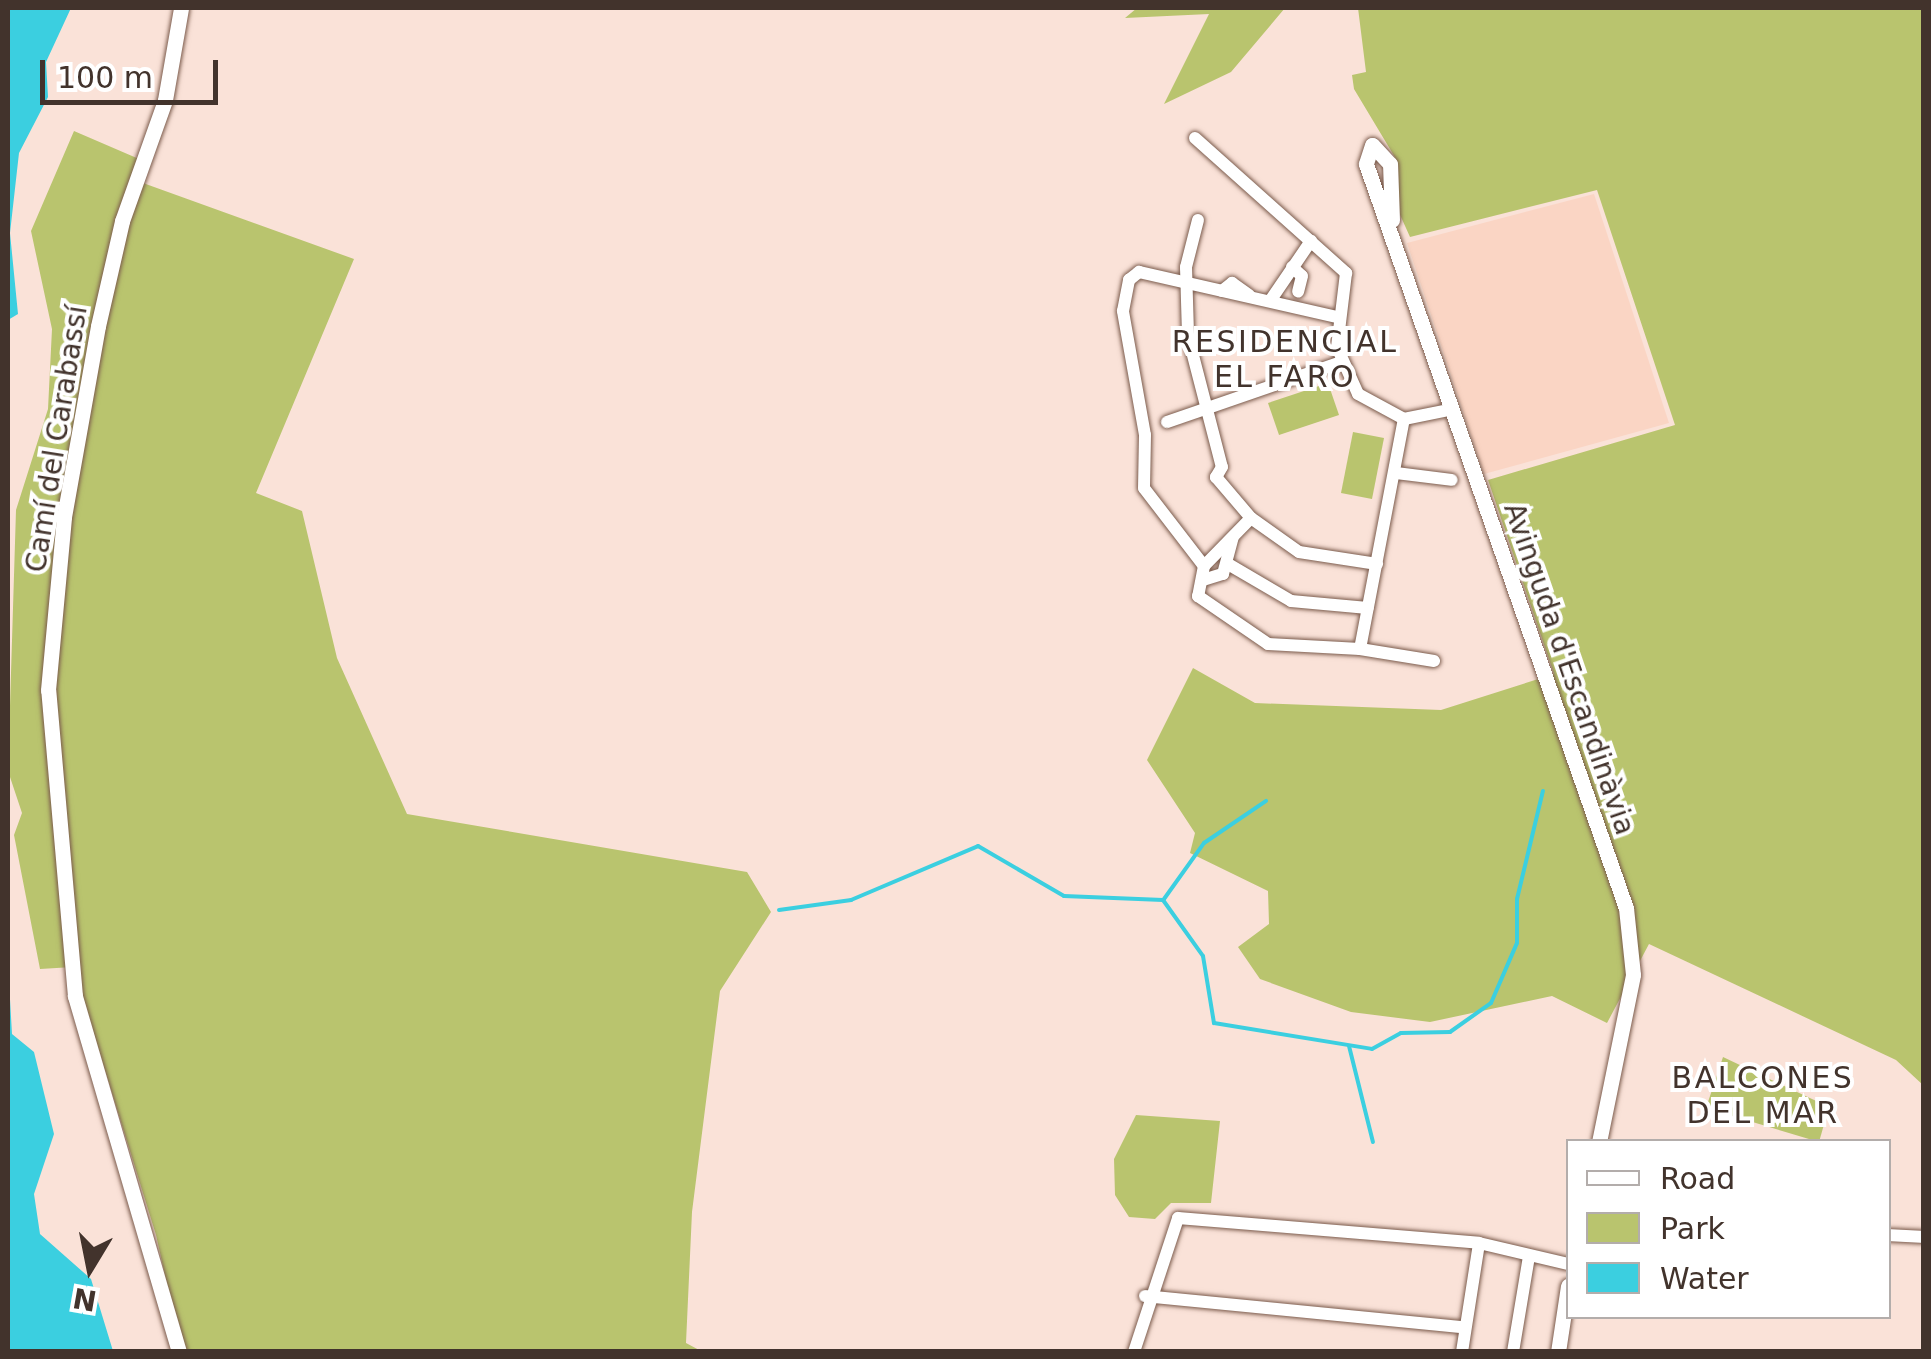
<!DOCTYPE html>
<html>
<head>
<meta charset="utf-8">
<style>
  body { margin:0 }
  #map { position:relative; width:1931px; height:1359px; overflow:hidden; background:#fae2d8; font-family:"DejaVu Sans",sans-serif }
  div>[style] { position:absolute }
  .built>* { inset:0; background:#fad5c4 }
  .green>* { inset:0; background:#b9c46e }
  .water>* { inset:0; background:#3bcfe0 }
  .stream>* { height:4px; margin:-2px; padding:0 2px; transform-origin:2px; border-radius:2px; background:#3bcfe0 }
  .roads { filter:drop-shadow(0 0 2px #7b5b4c) drop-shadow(0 0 2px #7b5b4c) }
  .minor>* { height:12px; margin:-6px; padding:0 6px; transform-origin:6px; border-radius:6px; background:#fff }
  .tertiary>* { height:15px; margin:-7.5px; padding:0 7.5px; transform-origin:7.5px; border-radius:7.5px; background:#fff }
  span { translate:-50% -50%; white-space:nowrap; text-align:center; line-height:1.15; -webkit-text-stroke:8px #fff; paint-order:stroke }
  .street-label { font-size:28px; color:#42332c }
  .neighbourhood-label { font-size:30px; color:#42332c; letter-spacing:2.5px }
  .frame { position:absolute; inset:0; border:10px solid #42332c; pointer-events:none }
  .legend { position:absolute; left:1566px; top:1139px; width:325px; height:180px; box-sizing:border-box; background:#fff; border:2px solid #b3adab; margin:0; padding:12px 18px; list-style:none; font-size:30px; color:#42332c }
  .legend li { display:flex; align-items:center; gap:20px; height:50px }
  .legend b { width:50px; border:2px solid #b3adab }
  .north { position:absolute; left:40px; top:1219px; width:100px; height:100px; -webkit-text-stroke:8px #fff; paint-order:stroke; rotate:190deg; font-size:28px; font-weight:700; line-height:40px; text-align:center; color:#42332c }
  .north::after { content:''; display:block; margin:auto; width:35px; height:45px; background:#42332c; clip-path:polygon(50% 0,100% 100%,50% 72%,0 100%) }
  .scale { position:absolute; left:40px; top:60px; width:178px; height:45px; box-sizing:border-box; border:5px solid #42332c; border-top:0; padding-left:12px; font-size:30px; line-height:35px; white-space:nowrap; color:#42332c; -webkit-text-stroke:8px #fff; paint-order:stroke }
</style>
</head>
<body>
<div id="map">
  <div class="built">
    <div style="clip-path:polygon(1594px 194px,1669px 423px,1484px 474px,1407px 243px)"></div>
  </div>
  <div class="green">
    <div style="clip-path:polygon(1137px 8px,1285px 8px,1231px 72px,1164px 104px,1209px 14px,1125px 18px)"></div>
    <div style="clip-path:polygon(1358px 8px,1923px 8px,1923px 1085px,1896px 1060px,1649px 944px,1607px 1023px,1552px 996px,1430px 1022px,1351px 1012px,1260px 979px,1238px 947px,1269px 924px,1268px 891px,1190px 853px,1195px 833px,1147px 760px,1193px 668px,1255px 703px,1441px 710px,1554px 674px,1488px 480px,1675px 425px,1597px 190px,1410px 237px,1397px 208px,1396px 159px,1354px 89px,1352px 75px,1366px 72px)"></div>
    <div style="clip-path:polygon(74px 131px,139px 159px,143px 183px,354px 259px,256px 493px,302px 511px,337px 658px,407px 814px,747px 872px,771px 912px,720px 991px,692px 1212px,686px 1343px,701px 1351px,182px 1351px,156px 1235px,73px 967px,40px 969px,14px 835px,22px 813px,8px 771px,16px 510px,48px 409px,52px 329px,31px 231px)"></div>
    <div style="clip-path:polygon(1328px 383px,1339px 415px,1279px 435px,1268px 403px)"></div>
    <div style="clip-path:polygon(1353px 432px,1384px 438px,1372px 499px,1341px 493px)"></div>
    <div style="clip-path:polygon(1723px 1057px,1829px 1107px,1819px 1142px,1706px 1108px)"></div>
    <div style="clip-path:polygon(1136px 1115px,1220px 1121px,1211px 1203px,1171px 1203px,1155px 1219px,1129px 1217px,1115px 1195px,1114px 1159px)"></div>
  </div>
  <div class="water">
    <div style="clip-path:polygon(8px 8px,71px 8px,46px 62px,48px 97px,19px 153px,10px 233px,18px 314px,8px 320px)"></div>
    <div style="clip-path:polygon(8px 964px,12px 1034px,34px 1052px,54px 1134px,34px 1194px,40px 1234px,91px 1279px,113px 1351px,8px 1351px)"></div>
  </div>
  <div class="stream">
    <div style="left:1164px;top:899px;width:69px;rotate:-54.5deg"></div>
    <div style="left:1204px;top:843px;width:75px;rotate:-34.1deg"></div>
    <div style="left:779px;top:910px;width:73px;rotate:-7.9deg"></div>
    <div style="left:851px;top:900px;width:138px;rotate:-23deg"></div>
    <div style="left:978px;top:846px;width:99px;rotate:30.2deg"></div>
    <div style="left:1064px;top:896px;width:99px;rotate:2.3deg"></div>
    <div style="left:1163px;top:900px;width:69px;rotate:54.5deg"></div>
    <div style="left:1203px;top:956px;width:68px;rotate:80.7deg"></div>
    <div style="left:1214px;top:1023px;width:160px;rotate:9.3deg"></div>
    <div style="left:1372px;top:1049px;width:33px;rotate:-29deg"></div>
    <div style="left:1401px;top:1033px;width:49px;rotate:-1.2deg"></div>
    <div style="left:1450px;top:1032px;width:50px;rotate:-35.3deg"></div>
    <div style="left:1491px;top:1003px;width:65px;rotate:-66.6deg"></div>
    <div style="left:1517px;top:943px;width:44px;rotate:-90deg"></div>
    <div style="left:1517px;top:899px;width:111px;rotate:-76.5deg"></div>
    <div style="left:1349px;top:1046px;width:99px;rotate:76deg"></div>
  </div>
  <div class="roads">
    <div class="minor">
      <div style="left:1195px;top:138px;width:203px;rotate:41.8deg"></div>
      <div style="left:1346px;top:273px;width:75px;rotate:96.9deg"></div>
      <div style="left:1337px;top:347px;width:51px;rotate:65.9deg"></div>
      <div style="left:1358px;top:394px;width:52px;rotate:28.5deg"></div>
      <div style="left:1404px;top:419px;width:50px;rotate:-11.5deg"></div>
      <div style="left:1198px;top:220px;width:49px;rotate:104.3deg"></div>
      <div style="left:1186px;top:267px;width:69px;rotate:88.3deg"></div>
      <div style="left:1188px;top:336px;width:135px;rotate:75.5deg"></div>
      <div style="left:1222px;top:467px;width:12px;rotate:121deg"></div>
      <div style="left:1216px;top:477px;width:54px;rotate:49.5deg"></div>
      <div style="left:1251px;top:518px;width:59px;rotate:35.3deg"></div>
      <div style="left:1299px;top:552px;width:79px;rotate:8.7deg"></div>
      <div style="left:1292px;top:267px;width:13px;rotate:42deg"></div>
      <div style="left:1302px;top:276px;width:16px;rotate:104deg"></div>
      <div style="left:1222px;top:291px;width:13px;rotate:-39deg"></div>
      <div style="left:1232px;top:283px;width:21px;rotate:35deg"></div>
      <div style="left:1270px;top:301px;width:73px;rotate:-55.7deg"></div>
      <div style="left:1167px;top:422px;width:184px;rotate:-19deg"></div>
      <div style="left:1396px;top:473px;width:56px;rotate:7.1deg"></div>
      <div style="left:1251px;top:518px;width:67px;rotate:134.4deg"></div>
      <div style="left:1204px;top:566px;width:31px;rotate:101deg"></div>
      <div style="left:1198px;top:596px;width:85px;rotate:34.4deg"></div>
      <div style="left:1268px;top:644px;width:92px;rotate:3.1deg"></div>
      <div style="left:1360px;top:649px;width:234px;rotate:-79.2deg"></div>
      <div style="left:1228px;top:564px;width:73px;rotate:30.4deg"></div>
      <div style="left:1291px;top:601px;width:77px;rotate:5.2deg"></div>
      <div style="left:1204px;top:566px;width:98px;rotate:-127.6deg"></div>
      <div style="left:1144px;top:488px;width:53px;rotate:-88.9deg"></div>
      <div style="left:1145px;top:435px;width:126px;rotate:-100.1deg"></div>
      <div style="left:1123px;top:311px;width:32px;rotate:-79deg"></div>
      <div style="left:1129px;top:280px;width:13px;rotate:-39deg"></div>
      <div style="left:1139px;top:272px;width:203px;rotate:12.8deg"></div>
      <div style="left:1203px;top:580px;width:21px;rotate:-17deg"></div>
      <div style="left:1223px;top:574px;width:38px;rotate:-75deg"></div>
      <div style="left:1360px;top:649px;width:75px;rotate:9.2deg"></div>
      <div style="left:1888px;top:1235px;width:36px;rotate:3deg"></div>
      <div style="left:1145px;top:1296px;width:321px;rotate:5.6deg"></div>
      <div style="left:1134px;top:1352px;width:141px;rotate:-71.8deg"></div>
      <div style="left:1178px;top:1218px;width:302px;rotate:4.7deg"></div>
      <div style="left:1479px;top:1243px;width:91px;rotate:13.3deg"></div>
      <div style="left:1462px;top:1352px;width:110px;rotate:-81.1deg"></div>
      <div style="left:1513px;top:1352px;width:97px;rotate:-80.5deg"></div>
    </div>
    <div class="tertiary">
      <div style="left:1392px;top:220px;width:56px;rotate:-92deg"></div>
      <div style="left:1390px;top:164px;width:26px;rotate:-133deg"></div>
      <div style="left:1372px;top:145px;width:20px;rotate:108deg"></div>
      <div style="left:1366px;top:164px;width:788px;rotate:70.74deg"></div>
      <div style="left:1626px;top:908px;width:67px;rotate:84deg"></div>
      <div style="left:1633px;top:975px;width:170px;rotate:101.5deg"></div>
      <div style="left:179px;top:1352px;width:371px;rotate:-106.3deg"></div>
      <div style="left:75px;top:996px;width:307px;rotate:-95deg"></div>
      <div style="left:48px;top:690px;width:174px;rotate:-84.7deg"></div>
      <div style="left:64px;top:517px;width:194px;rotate:-79.9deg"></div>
      <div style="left:98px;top:326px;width:108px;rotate:-77.1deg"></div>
      <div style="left:122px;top:221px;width:128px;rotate:-70.4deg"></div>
      <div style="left:165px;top:100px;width:93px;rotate:-80.1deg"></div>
      <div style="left:1558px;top:1352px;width:67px;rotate:-81.4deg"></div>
    </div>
  </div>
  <div class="street-label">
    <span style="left:57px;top:439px;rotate:-81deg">Camí del Carabassí</span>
    <span style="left:1569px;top:669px;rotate:71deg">Avinguda d'Escandinàvia</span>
  </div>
  <div class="neighbourhood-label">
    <span style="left:1285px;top:359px">RESIDENCIAL<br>EL FARO</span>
    <span style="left:1763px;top:1095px">BALCONES<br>DEL MAR</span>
  </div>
  <div class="frame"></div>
  <ul class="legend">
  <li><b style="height:12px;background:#fff"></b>Road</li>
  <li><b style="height:28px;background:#b9c46e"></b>Park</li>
  <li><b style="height:28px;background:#3bcfe0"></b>Water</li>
  </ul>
  <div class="north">N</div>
  <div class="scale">100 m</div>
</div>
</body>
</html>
